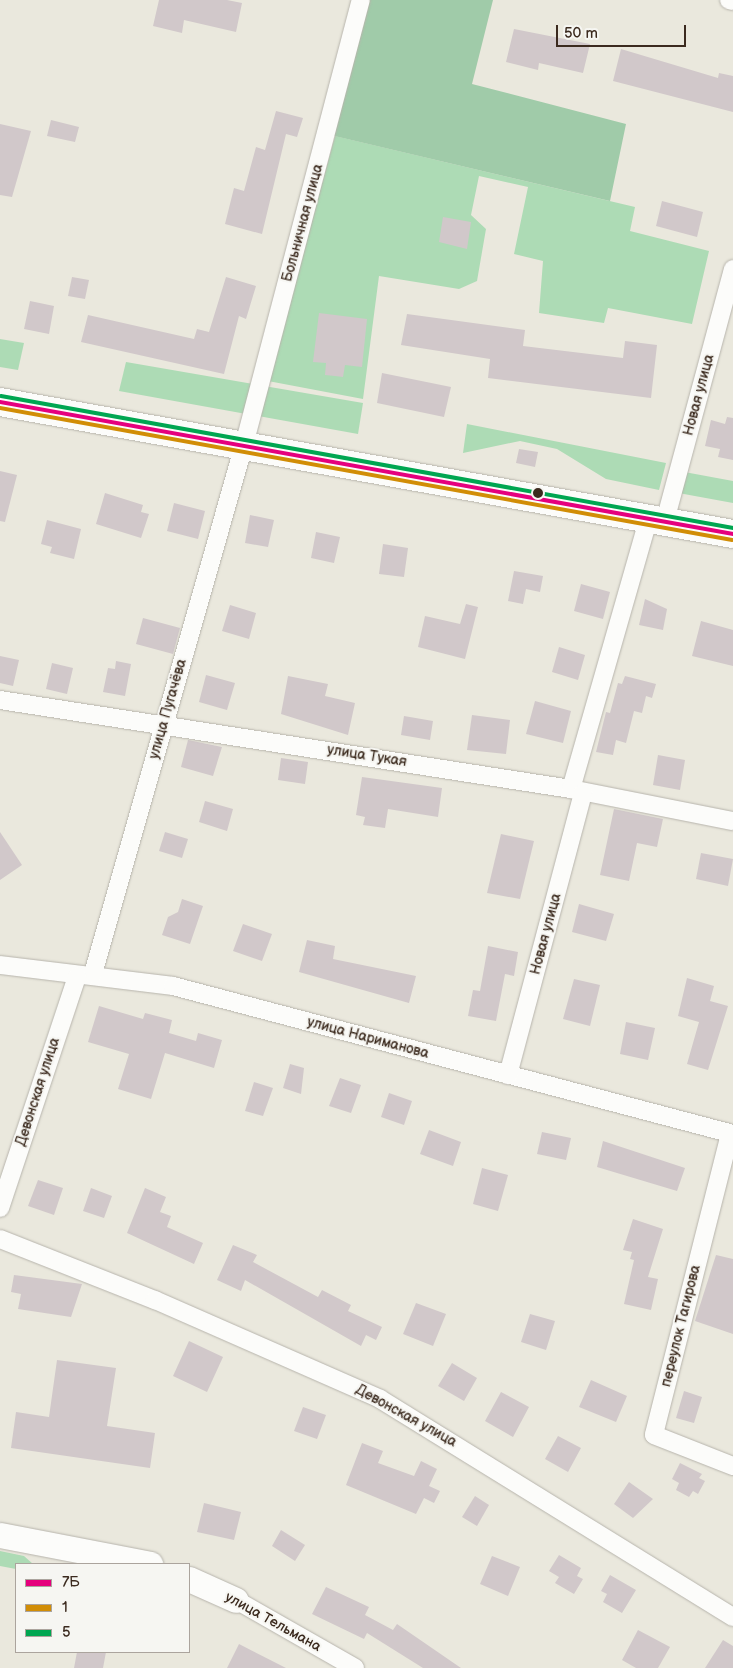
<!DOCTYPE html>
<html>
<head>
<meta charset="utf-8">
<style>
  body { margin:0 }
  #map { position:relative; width:733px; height:1668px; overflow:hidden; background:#eae8dd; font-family:"Balsamiq Sans",sans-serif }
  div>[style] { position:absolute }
  .green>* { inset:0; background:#addbb5 }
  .forest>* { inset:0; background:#a0cba9 }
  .building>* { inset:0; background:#d1c8ca }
  .roads { filter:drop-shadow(0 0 1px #b7b4ac) drop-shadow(0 0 1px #b7b4ac) }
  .street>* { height:18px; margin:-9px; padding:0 9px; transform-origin:9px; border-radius:9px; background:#fcfcfa }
  .secondary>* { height:25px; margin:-12.5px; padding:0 12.5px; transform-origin:12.5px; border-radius:12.5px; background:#fcfcfa }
  .primary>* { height:28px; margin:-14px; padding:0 14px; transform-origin:14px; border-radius:14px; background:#fcfcfa }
  .bus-1>* { height:4px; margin:-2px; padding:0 2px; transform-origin:2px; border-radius:2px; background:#e5007d }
  .bus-2>* { height:4px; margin:-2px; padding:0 2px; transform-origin:2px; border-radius:2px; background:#d18d06 }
  .bus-3>* { height:4px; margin:-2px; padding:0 2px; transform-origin:2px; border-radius:2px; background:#00a651 }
  .dots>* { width:14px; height:14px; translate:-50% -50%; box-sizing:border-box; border:2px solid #f6f6f2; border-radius:50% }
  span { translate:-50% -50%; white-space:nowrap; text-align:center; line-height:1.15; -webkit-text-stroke:4px #f6f6f2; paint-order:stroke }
  .street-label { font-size:14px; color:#3b2a1e }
  .legend { position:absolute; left:15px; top:1563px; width:175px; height:90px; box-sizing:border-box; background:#f6f6f2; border:1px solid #aba49d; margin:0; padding:6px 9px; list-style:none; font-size:15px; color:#3b2a1e }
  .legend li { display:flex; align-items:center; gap:10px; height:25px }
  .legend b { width:25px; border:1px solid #aba49d }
  .scale { position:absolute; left:556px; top:25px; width:130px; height:22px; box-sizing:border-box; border:2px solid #3b2a1e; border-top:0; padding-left:6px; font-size:15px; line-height:18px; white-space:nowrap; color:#3b2a1e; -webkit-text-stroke:4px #f6f6f2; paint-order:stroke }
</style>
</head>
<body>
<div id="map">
  <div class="green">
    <div style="clip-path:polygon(335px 136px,635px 207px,630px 231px,709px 251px,692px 324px,608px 308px,604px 323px,539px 313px,543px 261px,514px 254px,528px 187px,479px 176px,471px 215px,486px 229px,477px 281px,459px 289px,379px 276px,363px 399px,268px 381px)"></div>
    <div style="clip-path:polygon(0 339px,24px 343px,18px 370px,0 367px)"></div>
    <div style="clip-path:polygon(126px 362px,363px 403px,358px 434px,119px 391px)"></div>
    <div style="clip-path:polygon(467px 424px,666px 463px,659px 490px,606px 479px,557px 449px,520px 441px,463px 453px)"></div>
    <div style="clip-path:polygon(679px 471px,733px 481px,733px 503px,673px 492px)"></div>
    <div style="clip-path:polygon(0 1551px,24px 1556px,33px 1564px,16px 1564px,16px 1569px,0 1566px)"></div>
  </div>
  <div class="forest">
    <div style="clip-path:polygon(363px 0,493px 0,472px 84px,626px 124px,610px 201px,326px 134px)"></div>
  </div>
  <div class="building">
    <div style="clip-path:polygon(159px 0,227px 0,242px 3px,236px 32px,184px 20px,182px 33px,153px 26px)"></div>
    <div style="clip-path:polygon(514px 29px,590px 44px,583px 73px,539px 63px,538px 70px,506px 62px)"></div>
    <div style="clip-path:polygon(621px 49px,718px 78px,719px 73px,733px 76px,733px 112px,613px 81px)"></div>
    <div style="clip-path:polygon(276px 111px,303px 118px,297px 137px,286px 134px,262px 234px,225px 224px,234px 188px,244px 191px,256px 147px,265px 150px)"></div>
    <div style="clip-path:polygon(51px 120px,79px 127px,75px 142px,47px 136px)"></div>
    <div style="clip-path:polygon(0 124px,31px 131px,12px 197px,0 195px)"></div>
    <div style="clip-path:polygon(662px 201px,703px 212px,697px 237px,656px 226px)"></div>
    <div style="clip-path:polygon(443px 217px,471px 222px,467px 249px,439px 242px)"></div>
    <div style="clip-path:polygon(72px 277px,89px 280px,85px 299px,68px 296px)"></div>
    <div style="clip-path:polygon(226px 277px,256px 286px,246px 319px,239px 316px,224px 374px,81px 342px,88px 315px,194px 339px,197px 329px,209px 332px)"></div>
    <div style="clip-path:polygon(30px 301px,54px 306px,49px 334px,24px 329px)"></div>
    <div style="clip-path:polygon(319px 313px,367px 319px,362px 367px,345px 365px,343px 377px,335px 376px,325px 375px,326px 363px,313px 362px)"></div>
    <div style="clip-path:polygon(407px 314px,525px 330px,523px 346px,623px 358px,625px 341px,657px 345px,651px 398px,488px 378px,490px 359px,401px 345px)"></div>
    <div style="clip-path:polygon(382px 373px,451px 387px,444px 417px,377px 403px)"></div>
    <div style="clip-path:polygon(727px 417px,733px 418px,733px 460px,718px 457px,720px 449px,705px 446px,711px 420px,725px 424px)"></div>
    <div style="clip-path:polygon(519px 449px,538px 452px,535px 467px,516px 463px)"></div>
    <div style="clip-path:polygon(0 471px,17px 475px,5px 522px,0 521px)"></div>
    <div style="clip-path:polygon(105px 493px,143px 505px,141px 512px,149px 514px,141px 538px,96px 524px)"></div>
    <div style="clip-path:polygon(174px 503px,205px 511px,198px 539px,167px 531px)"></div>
    <div style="clip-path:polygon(250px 515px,274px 520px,268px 547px,245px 543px)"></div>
    <div style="clip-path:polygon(47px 520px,81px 529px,74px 559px,50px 553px,52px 547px,41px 544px)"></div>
    <div style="clip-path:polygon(316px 532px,340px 537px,334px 563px,311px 558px)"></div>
    <div style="clip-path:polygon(383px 544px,408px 548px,404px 577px,379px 574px)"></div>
    <div style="clip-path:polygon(514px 571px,543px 576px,540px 592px,526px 589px,523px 604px,508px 601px)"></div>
    <div style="clip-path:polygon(581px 584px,610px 592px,603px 619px,574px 611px)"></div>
    <div style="clip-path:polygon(645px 599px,667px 609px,663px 630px,639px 625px)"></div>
    <div style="clip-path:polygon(466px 604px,478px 607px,465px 659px,418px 647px,425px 616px,460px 624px)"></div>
    <div style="clip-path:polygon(230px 605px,256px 613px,249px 639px,222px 631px)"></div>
    <div style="clip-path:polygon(143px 618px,180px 628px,173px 654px,136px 644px)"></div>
    <div style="clip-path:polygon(701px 621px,733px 630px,733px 666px,692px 656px)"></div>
    <div style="clip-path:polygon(559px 647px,585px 655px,578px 680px,552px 672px)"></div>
    <div style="clip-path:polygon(0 656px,19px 660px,13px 686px,0 683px)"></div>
    <div style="clip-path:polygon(116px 661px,131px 664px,125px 696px,103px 692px,108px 668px,115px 669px)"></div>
    <div style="clip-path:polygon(52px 663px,73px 668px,67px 694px,46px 689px)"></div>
    <div style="clip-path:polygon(206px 675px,235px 683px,227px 710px,199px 702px)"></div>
    <div style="clip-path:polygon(288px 676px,328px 684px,325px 696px,355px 703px,348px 735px,281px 714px)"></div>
    <div style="clip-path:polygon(625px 676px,656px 684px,652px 698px,646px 696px,642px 713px,634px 711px,626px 743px,616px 740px,613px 755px,596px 752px,606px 712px,610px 713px,618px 683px,622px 684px)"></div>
    <div style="clip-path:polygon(535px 701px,571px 711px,563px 743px,526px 734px)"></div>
    <div style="clip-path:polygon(472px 715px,510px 720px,506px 754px,467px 750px)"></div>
    <div style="clip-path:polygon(404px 716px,433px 721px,430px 740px,401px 735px)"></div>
    <div style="clip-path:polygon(188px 740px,222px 747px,213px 776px,181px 767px)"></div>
    <div style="clip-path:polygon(658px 755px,685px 760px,680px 790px,653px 785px)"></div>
    <div style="clip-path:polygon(281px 758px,308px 762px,305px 784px,278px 780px)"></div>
    <div style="clip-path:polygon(362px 777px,442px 788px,438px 817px,388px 809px,385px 828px,363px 825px,365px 817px,356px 815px)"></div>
    <div style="clip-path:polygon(205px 801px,233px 809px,227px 831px,199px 822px)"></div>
    <div style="clip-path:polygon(614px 809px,663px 819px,657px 847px,637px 843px,629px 881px,600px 875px)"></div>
    <div style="clip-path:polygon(0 832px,22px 865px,0 880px)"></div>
    <div style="clip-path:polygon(165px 832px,188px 839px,182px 858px,159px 851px)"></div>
    <div style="clip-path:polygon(501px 834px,534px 841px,520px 899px,487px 893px)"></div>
    <div style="clip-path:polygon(701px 853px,733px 859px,728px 886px,696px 879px)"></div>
    <div style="clip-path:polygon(182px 899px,203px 906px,190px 944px,162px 935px,168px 917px,178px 912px)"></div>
    <div style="clip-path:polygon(579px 904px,614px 914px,606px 941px,572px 932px)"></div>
    <div style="clip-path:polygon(243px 924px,272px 934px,262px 961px,233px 951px)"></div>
    <div style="clip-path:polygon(307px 940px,335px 946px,333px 959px,416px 976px,409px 1003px,299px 972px)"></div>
    <div style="clip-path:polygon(488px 946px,518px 952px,514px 976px,505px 974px,496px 1021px,468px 1016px,473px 990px,480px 991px)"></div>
    <div style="clip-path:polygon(687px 978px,714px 986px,710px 1001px,728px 1006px,708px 1070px,687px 1064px,699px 1022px,678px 1016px)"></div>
    <div style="clip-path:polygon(574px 979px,600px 985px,590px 1026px,563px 1019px)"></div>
    <div style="clip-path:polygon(99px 1006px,143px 1019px,145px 1013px,172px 1020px,169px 1033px,196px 1041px,198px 1033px,222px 1040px,214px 1068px,165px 1053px,151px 1099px,118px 1089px,129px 1054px,88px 1042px)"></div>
    <div style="clip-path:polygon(626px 1022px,655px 1028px,648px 1060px,620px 1054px)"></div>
    <div style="clip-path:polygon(290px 1064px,304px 1068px,301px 1094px,283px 1088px)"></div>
    <div style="clip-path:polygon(340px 1078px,361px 1085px,351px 1113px,329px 1106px)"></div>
    <div style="clip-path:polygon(254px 1082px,273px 1088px,263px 1116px,245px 1111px)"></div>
    <div style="clip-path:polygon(389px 1093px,412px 1101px,404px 1125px,381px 1117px)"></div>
    <div style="clip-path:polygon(429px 1130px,461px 1142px,453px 1166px,420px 1154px)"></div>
    <div style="clip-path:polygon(542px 1132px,571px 1138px,566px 1160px,537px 1154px)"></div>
    <div style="clip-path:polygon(603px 1141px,685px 1168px,677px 1191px,597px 1167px)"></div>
    <div style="clip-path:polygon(482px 1168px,508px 1175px,498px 1211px,473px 1204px)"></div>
    <div style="clip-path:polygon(38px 1180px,63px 1188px,54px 1215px,28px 1206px)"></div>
    <div style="clip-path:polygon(91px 1188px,112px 1196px,104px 1218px,83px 1211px)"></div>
    <div style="clip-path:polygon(145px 1188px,166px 1197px,160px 1212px,171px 1216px,167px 1227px,203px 1243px,194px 1264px,127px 1233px)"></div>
    <div style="clip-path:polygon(633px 1219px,663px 1229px,648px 1277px,658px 1279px,651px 1310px,624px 1304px,634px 1260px,630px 1259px,632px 1252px,623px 1250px)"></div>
    <div style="clip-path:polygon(233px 1245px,257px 1255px,253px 1262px,318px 1297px,322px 1290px,351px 1305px,348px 1311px,382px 1327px,376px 1340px,366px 1335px,361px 1346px,245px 1280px,241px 1291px,217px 1280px)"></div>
    <div style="clip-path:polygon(716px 1255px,733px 1259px,733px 1334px,695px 1321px)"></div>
    <div style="clip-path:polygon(14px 1275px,82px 1284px,71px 1317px,18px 1309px,21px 1294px,11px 1292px)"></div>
    <div style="clip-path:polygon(416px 1303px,446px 1314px,433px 1346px,403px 1334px)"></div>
    <div style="clip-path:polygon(530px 1314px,555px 1321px,546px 1350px,521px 1342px)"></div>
    <div style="clip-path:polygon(189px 1341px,223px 1357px,207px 1392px,173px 1376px)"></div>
    <div style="clip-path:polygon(57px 1360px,116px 1368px,107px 1426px,155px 1433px,150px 1468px,11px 1448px,16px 1412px,49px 1417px)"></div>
    <div style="clip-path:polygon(452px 1363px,477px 1378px,464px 1401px,438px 1386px)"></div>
    <div style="clip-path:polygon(591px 1380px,627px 1396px,616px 1422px,579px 1407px)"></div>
    <div style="clip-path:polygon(684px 1391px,702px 1397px,694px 1423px,676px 1418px)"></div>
    <div style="clip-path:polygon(501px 1392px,529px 1407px,513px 1437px,485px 1421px)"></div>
    <div style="clip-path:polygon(303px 1407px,326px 1415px,317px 1439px,294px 1431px)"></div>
    <div style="clip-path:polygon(558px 1436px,581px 1448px,568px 1472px,545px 1459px)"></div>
    <div style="clip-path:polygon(362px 1443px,383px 1451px,378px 1463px,414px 1476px,421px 1461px,437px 1469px,429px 1486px,440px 1491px,434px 1503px,424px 1498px,416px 1514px,346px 1485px)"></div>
    <div style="clip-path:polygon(680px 1463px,702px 1474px,699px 1478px,705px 1481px,698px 1494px,693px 1491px,689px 1497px,676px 1490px,679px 1483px,672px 1479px)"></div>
    <div style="clip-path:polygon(629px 1482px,653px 1499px,633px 1518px,614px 1504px)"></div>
    <div style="clip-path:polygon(475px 1496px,489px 1505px,477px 1526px,462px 1517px)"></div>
    <div style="clip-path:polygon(204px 1503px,241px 1512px,234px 1540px,197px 1532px)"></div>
    <div style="clip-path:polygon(281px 1530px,305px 1545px,295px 1561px,272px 1546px)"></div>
    <div style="clip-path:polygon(559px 1555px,581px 1568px,577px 1576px,583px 1579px,574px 1594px,555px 1583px,559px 1577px,549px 1571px)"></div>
    <div style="clip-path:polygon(492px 1556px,520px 1567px,508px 1596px,480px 1584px)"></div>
    <div style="clip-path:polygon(610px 1575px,636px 1590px,622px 1613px,603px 1602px,607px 1594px,601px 1591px)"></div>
    <div style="clip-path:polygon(326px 1587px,369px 1607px,365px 1615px,393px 1630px,397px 1624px,461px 1668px,423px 1668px,367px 1633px,364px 1639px,312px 1614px)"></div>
    <div style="clip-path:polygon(638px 1630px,670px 1647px,658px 1668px,636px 1668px,622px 1660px)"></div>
    <div style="clip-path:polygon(723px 1640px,733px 1646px,733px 1668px,705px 1668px)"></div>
    <div style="clip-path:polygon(239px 1644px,286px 1668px,227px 1668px)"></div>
    <div style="clip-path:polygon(77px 1652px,106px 1652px,103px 1668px,74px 1668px)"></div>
  </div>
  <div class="roads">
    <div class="street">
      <div style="left:729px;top:0;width:4px;rotate:14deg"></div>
      <div style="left:665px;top:521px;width:261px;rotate:-74.9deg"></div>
      <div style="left:0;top:700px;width:578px;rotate:8.86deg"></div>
      <div style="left:571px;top:789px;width:165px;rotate:11.2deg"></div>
      <div style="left:571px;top:789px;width:283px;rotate:-74deg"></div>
      <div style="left:0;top:965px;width:174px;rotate:6.9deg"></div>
      <div style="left:173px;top:986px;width:579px;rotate:14.8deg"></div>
      <div style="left:93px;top:974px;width:550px;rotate:-74.07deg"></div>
      <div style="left:244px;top:445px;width:460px;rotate:-75.3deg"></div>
      <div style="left:508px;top:1075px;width:292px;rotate:-75.1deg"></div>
      <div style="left:730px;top:1134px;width:310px;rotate:104.2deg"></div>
      <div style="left:654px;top:1435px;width:85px;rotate:21.4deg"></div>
      <div style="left:0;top:1208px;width:244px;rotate:-71.6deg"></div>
      <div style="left:0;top:1239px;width:167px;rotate:21.5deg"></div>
      <div style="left:155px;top:1300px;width:246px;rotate:23.7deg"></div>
      <div style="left:380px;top:1399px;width:415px;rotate:31.7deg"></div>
      <div style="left:236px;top:1600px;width:137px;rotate:29.7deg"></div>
    </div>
    <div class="secondary">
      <div style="left:0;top:1535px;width:153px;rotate:10.9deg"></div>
      <div style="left:189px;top:1579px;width:51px;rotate:24.1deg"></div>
    </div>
    <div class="primary">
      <div style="left:0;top:402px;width:745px;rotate:10.21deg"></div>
    </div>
  </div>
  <div class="bus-1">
    <div style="left:0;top:402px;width:745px;rotate:10.21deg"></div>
  </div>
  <div class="bus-2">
    <div style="left:0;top:408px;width:744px;rotate:10.22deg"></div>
  </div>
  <div class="bus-3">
    <div style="left:1px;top:396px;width:744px;rotate:10.22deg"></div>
  </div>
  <div class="dots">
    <div style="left:538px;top:493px;background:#3b2a1e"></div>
  </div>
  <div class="street-label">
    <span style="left:303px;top:223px;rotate:-75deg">Больничная улица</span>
    <span style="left:699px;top:395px;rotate:-75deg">Новая улица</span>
    <span style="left:168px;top:709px;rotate:-74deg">улица Пугачёва</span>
    <span style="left:367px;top:756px;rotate:9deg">улица Тукая</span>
    <span style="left:546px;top:934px;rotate:-75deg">Новая улица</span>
    <span style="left:368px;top:1038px;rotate:15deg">улица Нариманова</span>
    <span style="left:38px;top:1092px;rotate:-72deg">Девонская улица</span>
    <span style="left:681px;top:1326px;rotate:-76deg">переулок Тагирова</span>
    <span style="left:406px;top:1416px;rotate:29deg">Девонская улица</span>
    <span style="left:273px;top:1622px;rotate:29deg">улица Тельмана</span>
  </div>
  <ul class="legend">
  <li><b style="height:6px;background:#e5007d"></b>7Б</li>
  <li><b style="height:6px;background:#d18d06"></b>1</li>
  <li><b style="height:6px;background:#00a651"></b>5</li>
  </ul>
  <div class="scale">50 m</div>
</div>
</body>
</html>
